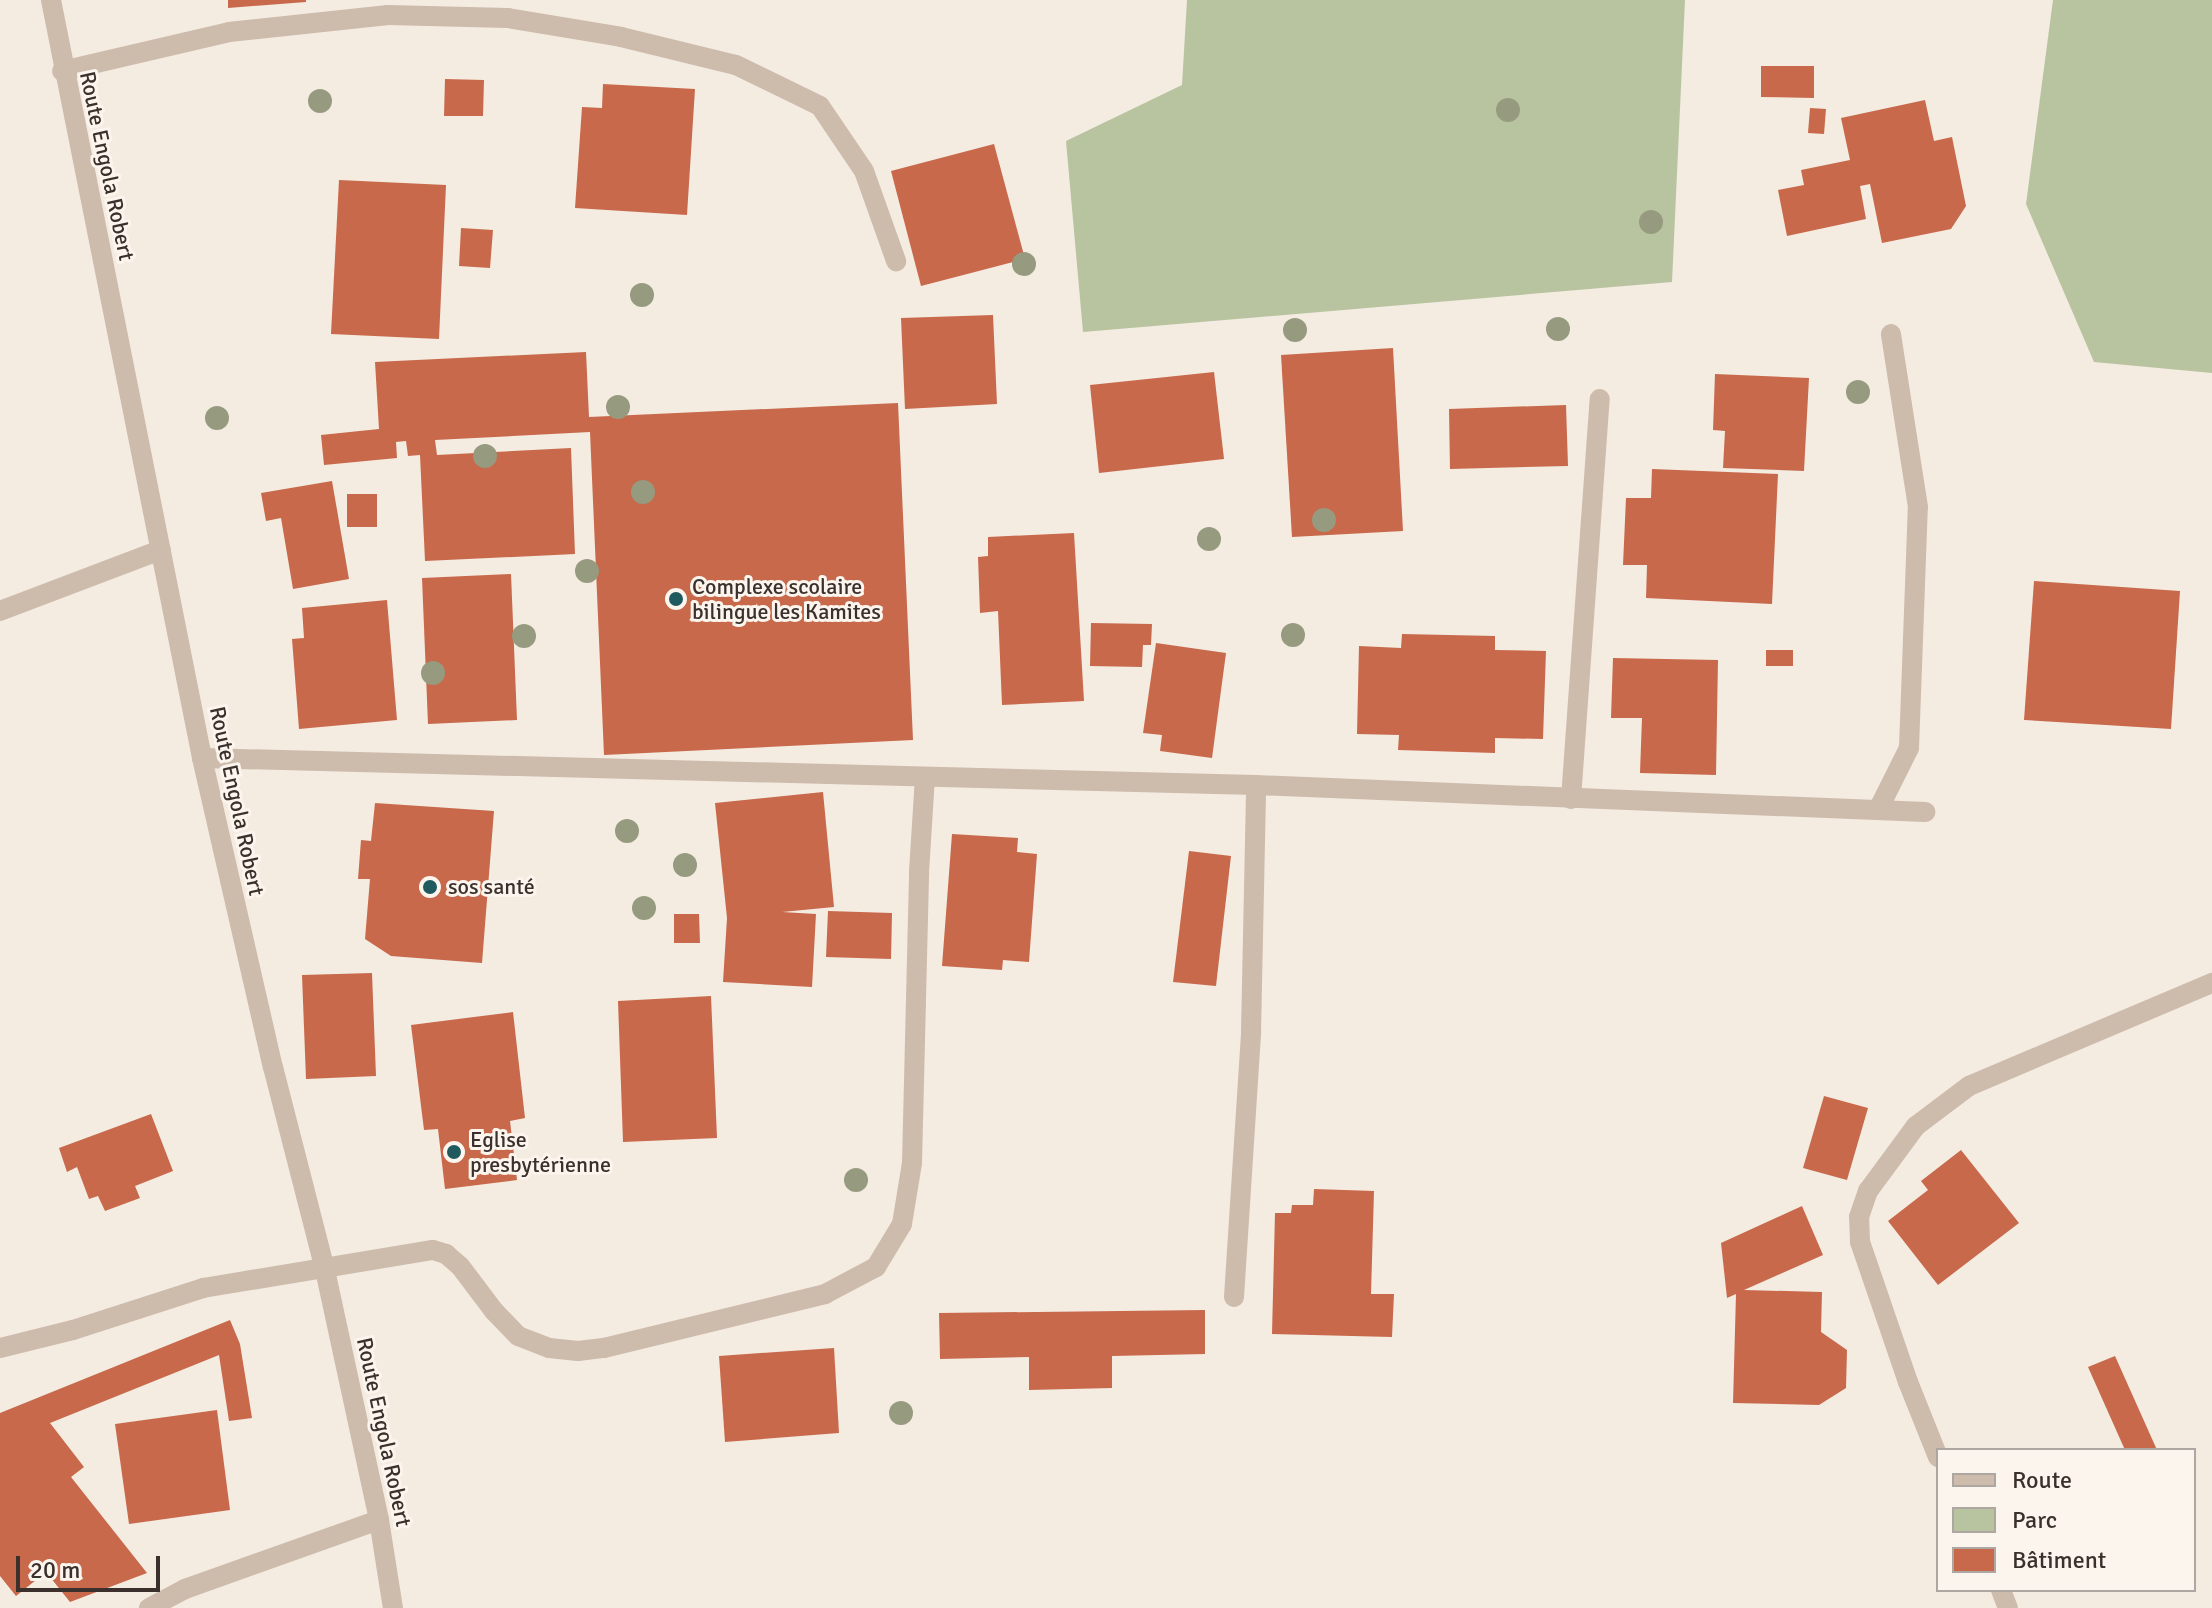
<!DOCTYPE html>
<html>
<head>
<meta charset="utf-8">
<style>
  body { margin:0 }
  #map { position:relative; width:2212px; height:1608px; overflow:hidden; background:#f4ebe1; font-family:Signika,sans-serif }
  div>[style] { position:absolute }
  .green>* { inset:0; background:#b8c4a0 }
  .building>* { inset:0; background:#c8694b }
  .minor>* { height:20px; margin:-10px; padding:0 10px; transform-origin:10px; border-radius:10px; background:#cdbbac }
  .tertiary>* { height:20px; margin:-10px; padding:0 10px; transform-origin:10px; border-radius:10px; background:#cdbbac }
  .trees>* { width:24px; height:24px; margin:-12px; border-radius:50%; background:#969b7f }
  .dots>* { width:22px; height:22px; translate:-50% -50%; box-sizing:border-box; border:4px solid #fbf5ee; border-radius:50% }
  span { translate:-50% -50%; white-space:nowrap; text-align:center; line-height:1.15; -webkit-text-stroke:6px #fbf5ee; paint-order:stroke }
  .street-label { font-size:22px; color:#3b302b }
  .poi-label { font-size:22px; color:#3b302b }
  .left { translate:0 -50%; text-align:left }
  .legend { position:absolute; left:1936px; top:1448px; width:260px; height:144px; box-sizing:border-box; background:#fbf5ee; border:2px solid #aea6a0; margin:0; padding:10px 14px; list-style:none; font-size:24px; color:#3b302b }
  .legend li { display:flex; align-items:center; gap:16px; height:40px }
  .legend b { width:40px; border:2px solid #aea6a0 }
  .scale { position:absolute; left:16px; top:1556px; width:144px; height:36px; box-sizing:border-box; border:4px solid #3b302b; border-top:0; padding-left:10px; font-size:24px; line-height:28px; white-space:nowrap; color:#3b302b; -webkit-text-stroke:6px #fbf5ee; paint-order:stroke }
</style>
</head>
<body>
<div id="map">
  <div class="green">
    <div style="clip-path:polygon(1187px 0,1685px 0,1672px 282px,1083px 332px,1066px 141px,1182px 85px)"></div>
    <div style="clip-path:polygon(2053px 0,2212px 0,2212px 373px,2094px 362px,2026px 204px)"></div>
  </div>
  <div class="building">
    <div style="clip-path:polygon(228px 0,306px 0,306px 2px,228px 8px)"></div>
    <div style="clip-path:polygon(1761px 66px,1814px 66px,1814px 98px,1761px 97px)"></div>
    <div style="clip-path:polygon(445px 79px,484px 80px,483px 116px,444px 116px)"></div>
    <div style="clip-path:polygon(603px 84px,695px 89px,687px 215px,575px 208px,582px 107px,602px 108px)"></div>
    <div style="clip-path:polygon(1925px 100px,1934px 141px,1952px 137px,1966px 206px,1951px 229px,1882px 243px,1870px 184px,1860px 186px,1866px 219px,1787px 236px,1778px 190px,1804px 185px,1801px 170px,1850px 160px,1841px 118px)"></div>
    <div style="clip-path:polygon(1810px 108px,1826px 109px,1824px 134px,1808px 133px)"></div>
    <div style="clip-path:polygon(994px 144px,1025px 259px,921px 286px,891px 171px)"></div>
    <div style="clip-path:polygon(339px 180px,446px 185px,439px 339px,331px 334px)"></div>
    <div style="clip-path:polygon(461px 228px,493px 230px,490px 268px,459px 266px)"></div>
    <div style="clip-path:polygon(993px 315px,997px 404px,905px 409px,901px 318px)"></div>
    <div style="clip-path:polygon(1393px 348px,1403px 531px,1292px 537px,1281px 355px)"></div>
    <div style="clip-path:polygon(586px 352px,589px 417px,898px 403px,913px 740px,604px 755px,590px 432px,435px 440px,437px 455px,571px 448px,575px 554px,425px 561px,420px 455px,408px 456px,406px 441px,396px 442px,397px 458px,324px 465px,321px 435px,379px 429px,375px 362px)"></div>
    <div style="clip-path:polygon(1214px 372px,1224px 459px,1099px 473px,1090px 385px)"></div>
    <div style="clip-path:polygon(1715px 374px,1809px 378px,1804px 471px,1723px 468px,1725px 431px,1713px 430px)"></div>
    <div style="clip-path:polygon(1566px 405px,1568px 466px,1450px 469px,1449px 409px)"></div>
    <div style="clip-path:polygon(1652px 469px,1778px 474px,1772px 604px,1646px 598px,1647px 565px,1623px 565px,1626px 498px,1651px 498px)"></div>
    <div style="clip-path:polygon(332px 481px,349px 579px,293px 589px,281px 518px,266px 521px,261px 493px)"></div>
    <div style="clip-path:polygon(347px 494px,377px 494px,377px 527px,347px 527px)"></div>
    <div style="clip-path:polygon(1074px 533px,1084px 701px,1002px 705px,998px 611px,980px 613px,978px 557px,988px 556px,988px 537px)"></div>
    <div style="clip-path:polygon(511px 574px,517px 720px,428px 724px,422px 578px)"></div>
    <div style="clip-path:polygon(2034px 581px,2180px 591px,2171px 729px,2024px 720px)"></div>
    <div style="clip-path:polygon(387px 600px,397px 720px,299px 729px,292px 639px,304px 638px,302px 608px)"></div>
    <div style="clip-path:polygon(1091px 623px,1152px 624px,1151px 645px,1143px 645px,1142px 667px,1090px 666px)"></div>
    <div style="clip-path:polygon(1402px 634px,1495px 636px,1495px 650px,1546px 651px,1543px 739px,1495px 738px,1495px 753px,1398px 750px,1399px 735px,1357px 734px,1359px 646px,1401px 648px)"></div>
    <div style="clip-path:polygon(1156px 643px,1226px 653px,1212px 758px,1160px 751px,1162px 735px,1143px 733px)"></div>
    <div style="clip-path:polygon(1766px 650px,1793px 650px,1793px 666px,1766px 666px)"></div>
    <div style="clip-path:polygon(1613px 658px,1718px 660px,1716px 775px,1640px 773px,1642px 718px,1611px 718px)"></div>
    <div style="clip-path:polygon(823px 792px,834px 907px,782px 912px,816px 914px,812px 987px,723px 982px,727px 918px,715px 803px)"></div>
    <div style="clip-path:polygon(375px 803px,494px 811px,482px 963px,391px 956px,365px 939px,370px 879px,358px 879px,361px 840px,371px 841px)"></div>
    <div style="clip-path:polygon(952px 834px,1018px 838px,1017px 852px,1037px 854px,1029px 962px,1003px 960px,1002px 970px,942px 966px)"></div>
    <div style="clip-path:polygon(1189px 851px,1231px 856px,1216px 986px,1173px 982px)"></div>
    <div style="clip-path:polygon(828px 911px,892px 913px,891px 959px,826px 957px)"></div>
    <div style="clip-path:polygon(674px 914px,699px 914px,700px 943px,674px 943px)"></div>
    <div style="clip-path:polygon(372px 973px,376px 1076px,306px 1079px,302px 975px)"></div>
    <div style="clip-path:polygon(711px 996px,717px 1138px,623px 1142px,618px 1001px)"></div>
    <div style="clip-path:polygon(513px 1012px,525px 1118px,510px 1121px,517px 1180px,445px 1189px,438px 1129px,424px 1130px,411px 1025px)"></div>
    <div style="clip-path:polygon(1824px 1096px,1868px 1108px,1847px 1180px,1803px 1168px)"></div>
    <div style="clip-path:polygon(151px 1114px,173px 1171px,135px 1186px,140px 1198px,105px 1211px,98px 1196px,89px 1199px,77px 1167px,67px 1172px,59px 1148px)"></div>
    <div style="clip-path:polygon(1961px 1150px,2019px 1223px,1938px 1285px,1888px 1221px,1928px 1190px,1921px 1181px)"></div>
    <div style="clip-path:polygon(1314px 1189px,1374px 1191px,1371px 1294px,1394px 1294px,1392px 1337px,1272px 1334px,1275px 1213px,1291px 1213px,1292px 1205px,1313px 1205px)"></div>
    <div style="clip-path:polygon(1802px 1206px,1823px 1255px,1744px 1290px,1822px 1292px,1821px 1332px,1847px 1350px,1846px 1388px,1819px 1405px,1733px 1403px,1736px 1294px,1727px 1298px,1721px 1243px)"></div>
    <div style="clip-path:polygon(1205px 1310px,1205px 1354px,1112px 1356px,1112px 1388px,1029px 1390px,1029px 1357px,940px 1359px,939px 1313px)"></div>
    <div style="clip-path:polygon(230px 1320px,240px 1344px,252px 1418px,229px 1421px,219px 1355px,50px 1423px,84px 1467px,71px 1477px,147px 1573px,70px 1602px,46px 1572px,16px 1596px,0 1576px,0 1413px)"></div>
    <div style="clip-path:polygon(834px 1348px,839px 1433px,725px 1442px,719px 1356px)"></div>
    <div style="clip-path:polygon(2115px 1356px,2157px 1450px,2125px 1450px,2088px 1367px)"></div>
    <div style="clip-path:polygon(217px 1410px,230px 1510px,129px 1524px,115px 1424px)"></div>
  </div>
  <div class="minor">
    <div style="left:62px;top:71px;width:171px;rotate:-13.1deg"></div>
    <div style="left:229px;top:32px;width:160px;rotate:-6.1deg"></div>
    <div style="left:388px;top:15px;width:120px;rotate:1.4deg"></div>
    <div style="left:508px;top:18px;width:115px;rotate:9.5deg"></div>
    <div style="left:621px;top:37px;width:118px;rotate:13.7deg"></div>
    <div style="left:736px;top:65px;width:93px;rotate:26deg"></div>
    <div style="left:820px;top:106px;width:78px;rotate:55.9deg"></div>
    <div style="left:864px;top:171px;width:96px;rotate:70.4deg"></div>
    <div style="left:0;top:611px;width:172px;rotate:-20.8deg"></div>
    <div style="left:202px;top:758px;width:1054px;rotate:1.47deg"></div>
    <div style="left:1256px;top:785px;width:670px;rotate:2.31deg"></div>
    <div style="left:1571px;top:799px;width:401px;rotate:-85.9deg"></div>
    <div style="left:1879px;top:808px;width:67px;rotate:-63.4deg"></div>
    <div style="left:1909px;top:748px;width:241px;rotate:-87.9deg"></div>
    <div style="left:1918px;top:507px;width:175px;rotate:-98.9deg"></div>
    <div style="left:1234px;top:1297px;width:266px;rotate:-86.3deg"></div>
    <div style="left:1251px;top:1032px;width:247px;rotate:-88.8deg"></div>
    <div style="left:0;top:1348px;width:75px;rotate:-13.9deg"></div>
    <div style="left:73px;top:1330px;width:137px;rotate:-17.9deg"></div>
    <div style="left:203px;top:1288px;width:233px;rotate:-9.4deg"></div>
    <div style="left:433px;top:1250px;width:14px;rotate:17deg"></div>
    <div style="left:446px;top:1254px;width:18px;rotate:41deg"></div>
    <div style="left:460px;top:1266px;width:56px;rotate:52.9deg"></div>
    <div style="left:494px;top:1311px;width:35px;rotate:46deg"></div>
    <div style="left:518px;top:1336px;width:33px;rotate:21deg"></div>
    <div style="left:549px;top:1348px;width:29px;rotate:6deg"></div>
    <div style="left:578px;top:1351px;width:26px;rotate:-7deg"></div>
    <div style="left:604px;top:1348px;width:228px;rotate:-13.7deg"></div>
    <div style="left:825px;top:1294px;width:58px;rotate:-27.9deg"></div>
    <div style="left:876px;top:1267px;width:50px;rotate:-58.8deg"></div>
    <div style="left:902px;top:1224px;width:62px;rotate:-80.7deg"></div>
    <div style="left:912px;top:1163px;width:291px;rotate:-88.6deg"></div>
    <div style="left:919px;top:872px;width:95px;rotate:-86.4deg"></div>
    <div style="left:1938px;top:1457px;width:81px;rotate:-111.8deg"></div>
    <div style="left:1908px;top:1382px;width:148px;rotate:-108.9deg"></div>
    <div style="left:1860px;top:1242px;width:25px;rotate:-92deg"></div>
    <div style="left:1859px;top:1217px;width:28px;rotate:-71deg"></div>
    <div style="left:1868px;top:1191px;width:81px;rotate:-53.6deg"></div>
    <div style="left:1916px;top:1126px;width:66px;rotate:-37deg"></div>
    <div style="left:1969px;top:1086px;width:264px;rotate:-23deg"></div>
    <div style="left:2001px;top:1590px;width:19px;rotate:69deg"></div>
    <div style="left:149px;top:1608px;width:41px;rotate:-27.8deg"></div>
    <div style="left:185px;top:1589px;width:206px;rotate:-19.6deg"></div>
  </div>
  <div class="tertiary">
    <div style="left:51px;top:0;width:773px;rotate:78.73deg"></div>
    <div style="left:202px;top:758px;width:317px;rotate:77.1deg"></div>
    <div style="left:273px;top:1067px;width:210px;rotate:75.6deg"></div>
    <div style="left:325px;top:1270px;width:256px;rotate:77.8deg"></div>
    <div style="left:379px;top:1520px;width:89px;rotate:81deg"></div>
  </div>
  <div class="trees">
    <div style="left:320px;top:101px"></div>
    <div style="left:1508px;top:110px"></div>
    <div style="left:1651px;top:222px"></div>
    <div style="left:1024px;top:264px"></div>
    <div style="left:642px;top:295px"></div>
    <div style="left:1558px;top:329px"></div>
    <div style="left:1295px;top:330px"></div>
    <div style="left:1858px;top:392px"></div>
    <div style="left:618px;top:407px"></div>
    <div style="left:217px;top:418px"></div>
    <div style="left:485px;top:456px"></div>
    <div style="left:643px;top:492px"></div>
    <div style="left:1324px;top:520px"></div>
    <div style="left:1209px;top:539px"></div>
    <div style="left:587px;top:571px"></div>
    <div style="left:1293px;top:635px"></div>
    <div style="left:524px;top:636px"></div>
    <div style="left:433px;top:673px"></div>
    <div style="left:627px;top:831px"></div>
    <div style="left:685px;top:865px"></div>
    <div style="left:644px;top:908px"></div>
    <div style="left:856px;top:1180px"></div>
    <div style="left:901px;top:1413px"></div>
  </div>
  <div class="dots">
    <div style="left:676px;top:599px;background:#1f5a5e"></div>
    <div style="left:430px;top:887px;background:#1f5a5e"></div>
    <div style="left:454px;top:1152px;background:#1f5a5e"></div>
  </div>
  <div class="street-label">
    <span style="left:107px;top:166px;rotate:78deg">Route Engola Robert</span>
    <span style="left:237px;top:801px;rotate:78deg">Route Engola Robert</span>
    <span style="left:384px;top:1432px;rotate:78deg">Route Engola Robert</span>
  </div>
  <div class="poi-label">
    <span class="left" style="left:692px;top:599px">Complexe scolaire<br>bilingue les Kamites</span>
    <span class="left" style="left:448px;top:887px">sos santé</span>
    <span class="left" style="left:470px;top:1152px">Eglise<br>presbytérienne</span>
  </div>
  <ul class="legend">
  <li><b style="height:10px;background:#cdbbac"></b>Route</li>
  <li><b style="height:22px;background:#b8c4a0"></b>Parc</li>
  <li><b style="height:22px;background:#c8694b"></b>Bâtiment</li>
  </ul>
  <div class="scale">20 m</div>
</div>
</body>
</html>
